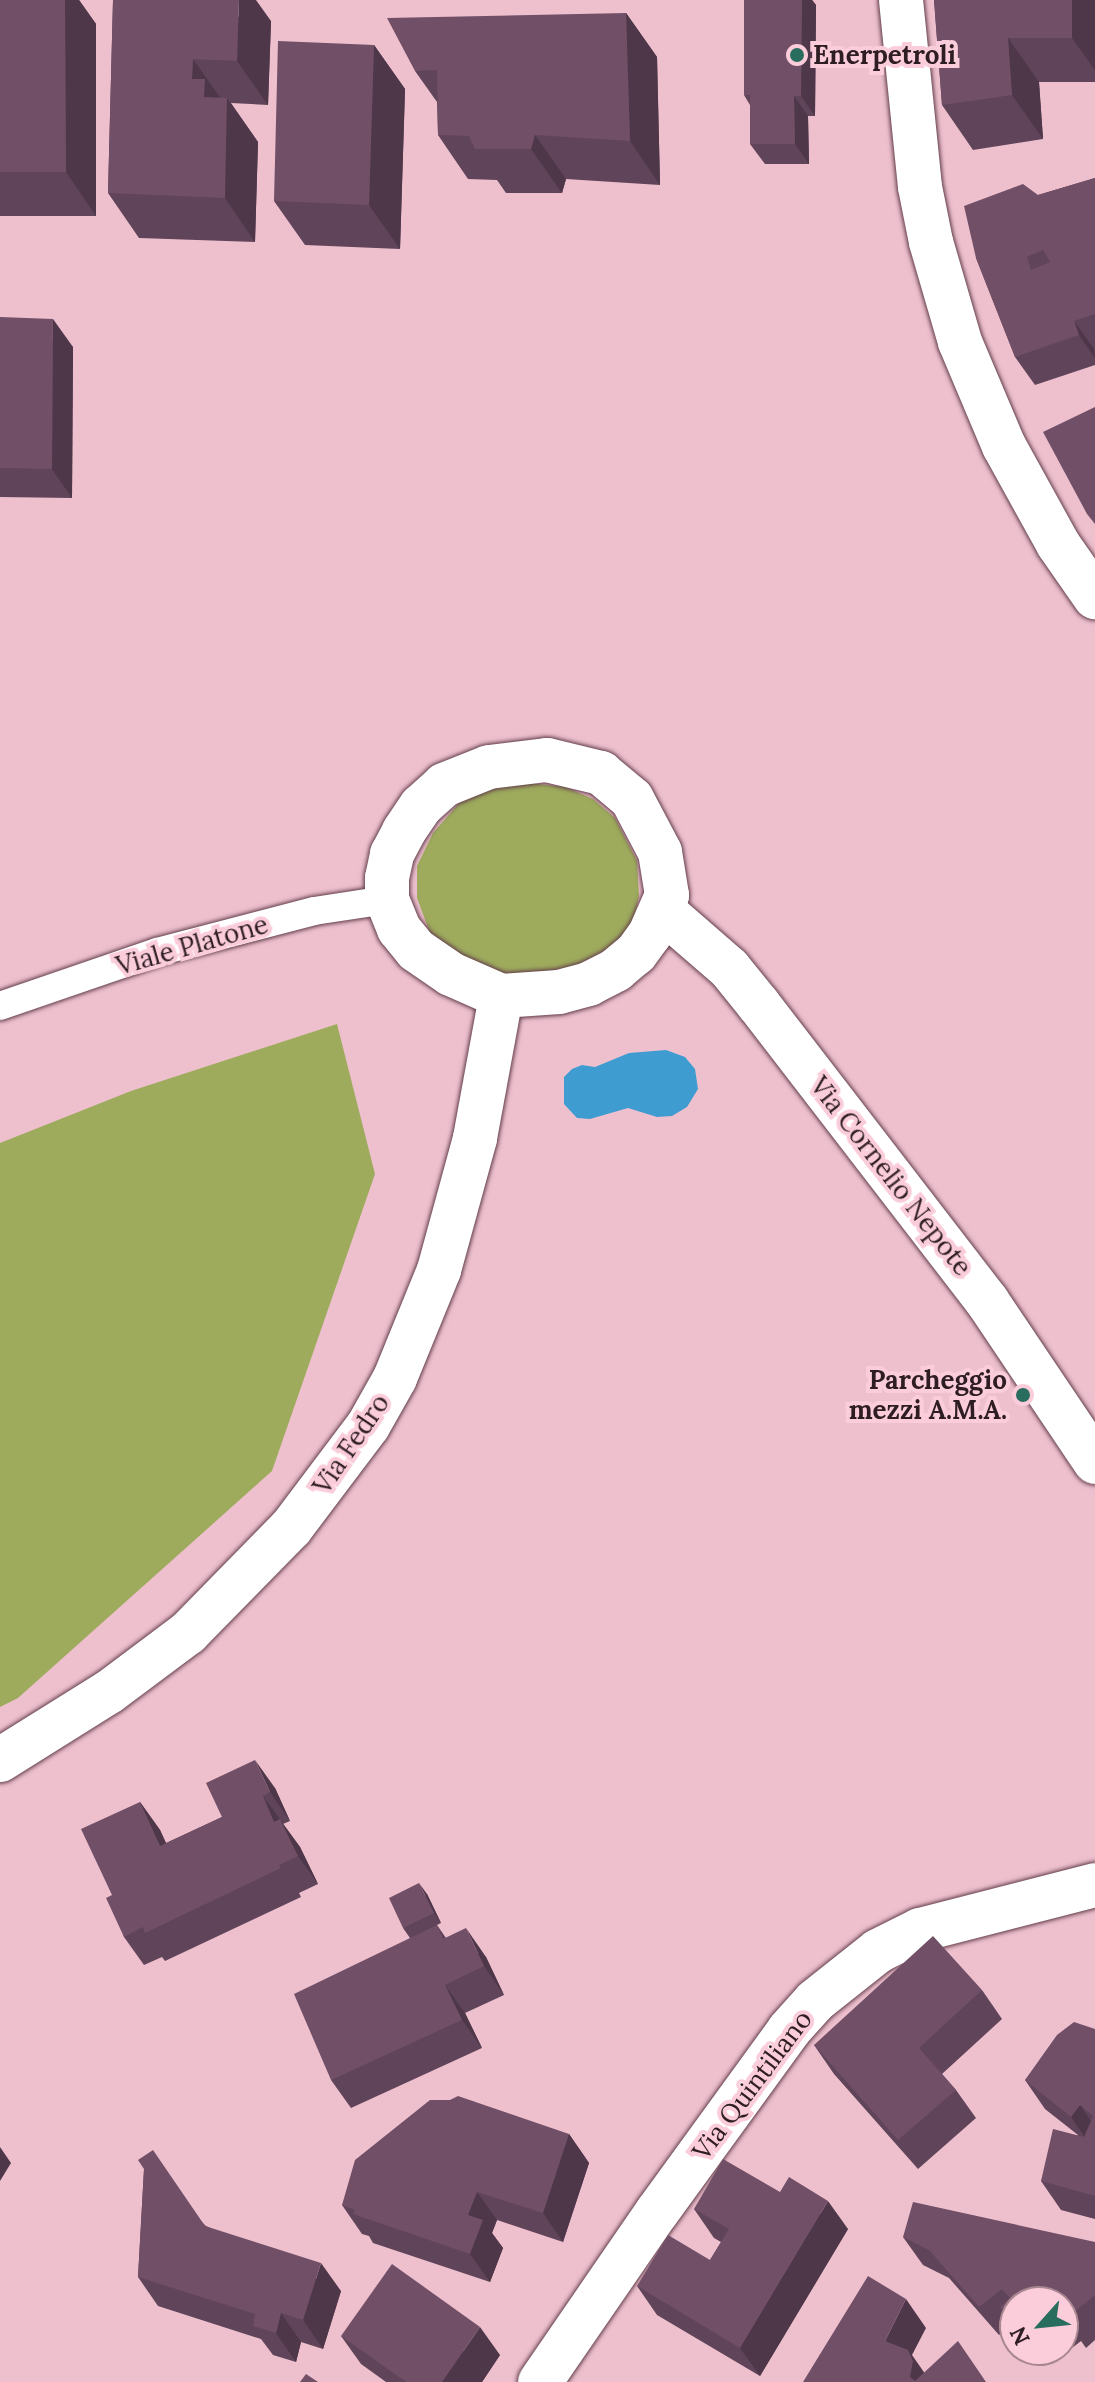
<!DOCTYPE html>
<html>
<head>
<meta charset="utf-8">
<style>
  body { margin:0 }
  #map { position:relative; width:1095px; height:2382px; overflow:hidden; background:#eec0ce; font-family:Lora,serif }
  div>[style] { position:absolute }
  .green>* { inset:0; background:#9eab5d }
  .water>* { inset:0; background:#3f9cd0 }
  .roads { filter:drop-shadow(0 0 2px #633e4b) drop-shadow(0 0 2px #633e4b) }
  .service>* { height:28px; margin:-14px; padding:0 14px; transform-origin:14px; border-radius:14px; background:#fff }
  .minor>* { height:44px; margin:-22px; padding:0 22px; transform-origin:22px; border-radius:22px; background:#fff }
  .wall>* { inset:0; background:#604459 }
  .shaded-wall>* { inset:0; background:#4e3748 }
  .building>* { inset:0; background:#704f67 }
  .dots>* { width:22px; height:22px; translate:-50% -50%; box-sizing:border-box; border:4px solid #fbcddb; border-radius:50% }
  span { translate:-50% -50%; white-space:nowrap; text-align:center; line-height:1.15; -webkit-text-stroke:8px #fbcddb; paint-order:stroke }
  .poi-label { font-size:26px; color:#2e1d23; font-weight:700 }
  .left { translate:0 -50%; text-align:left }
  .right { translate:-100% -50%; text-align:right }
  .street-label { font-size:26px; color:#2e1d23 }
  .north { position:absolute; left:999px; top:2286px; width:80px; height:80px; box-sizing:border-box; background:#fbcddb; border:2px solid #a98791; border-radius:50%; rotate:243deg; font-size:22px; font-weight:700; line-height:32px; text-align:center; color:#2e1d23 }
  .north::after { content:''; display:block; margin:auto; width:28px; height:36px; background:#296d5f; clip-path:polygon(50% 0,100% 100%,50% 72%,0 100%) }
</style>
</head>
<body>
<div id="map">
  <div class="green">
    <div style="clip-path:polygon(529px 783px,565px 787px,593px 799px,615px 818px,637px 861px,639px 896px,633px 922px,618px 943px,598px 959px,560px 974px,492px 976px,430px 933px,417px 898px,417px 866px,433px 833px,460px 802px,500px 786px)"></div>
    <div style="clip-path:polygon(337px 1024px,375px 1174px,272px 1471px,18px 1698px,0 1707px,0 1143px,131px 1091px)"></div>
  </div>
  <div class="water">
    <div style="clip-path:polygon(666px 1050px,685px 1057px,695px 1069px,698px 1089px,687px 1107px,672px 1116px,657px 1117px,628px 1108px,590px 1119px,577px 1118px,564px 1104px,564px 1077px,572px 1069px,582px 1065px,595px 1067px,629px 1053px)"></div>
  </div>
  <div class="roads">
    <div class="service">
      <div style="left:0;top:1006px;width:166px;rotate:-19deg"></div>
      <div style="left:157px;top:952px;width:162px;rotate:-14.6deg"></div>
      <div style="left:314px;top:911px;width:74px;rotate:-8.6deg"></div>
    </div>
    <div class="minor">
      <div style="left:901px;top:0;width:188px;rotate:84.2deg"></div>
      <div style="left:920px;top:187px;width:56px;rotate:78.7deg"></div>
      <div style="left:931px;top:242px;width:104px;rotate:73.8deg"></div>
      <div style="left:960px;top:342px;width:113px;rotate:67.1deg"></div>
      <div style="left:1004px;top:446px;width:112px;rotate:61.1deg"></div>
      <div style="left:1058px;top:544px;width:65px;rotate:55.1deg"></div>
      <div style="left:547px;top:760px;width:56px;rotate:13.5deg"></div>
      <div style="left:601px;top:773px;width:40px;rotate:40deg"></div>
      <div style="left:632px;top:799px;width:60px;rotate:62.2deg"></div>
      <div style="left:660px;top:852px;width:44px;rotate:80.8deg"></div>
      <div style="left:667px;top:895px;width:43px;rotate:113.6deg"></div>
      <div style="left:650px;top:934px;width:24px;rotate:126deg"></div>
      <div style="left:636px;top:953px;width:26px;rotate:140deg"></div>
      <div style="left:616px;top:970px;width:30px;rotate:153deg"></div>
      <div style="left:589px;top:984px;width:31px;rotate:165deg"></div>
      <div style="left:559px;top:992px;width:58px;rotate:176.1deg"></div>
      <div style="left:501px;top:996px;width:55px;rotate:-156.3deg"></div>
      <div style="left:451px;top:974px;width:42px;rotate:-145.6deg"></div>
      <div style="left:416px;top:950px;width:27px;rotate:-129deg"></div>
      <div style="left:399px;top:929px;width:31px;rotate:-112deg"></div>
      <div style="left:387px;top:900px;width:22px;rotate:-90deg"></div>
      <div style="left:387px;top:878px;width:25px;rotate:-78deg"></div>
      <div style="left:392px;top:854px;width:26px;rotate:-62deg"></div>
      <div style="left:404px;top:831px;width:30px;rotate:-56deg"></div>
      <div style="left:421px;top:806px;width:31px;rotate:-42deg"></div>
      <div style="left:444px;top:785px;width:48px;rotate:-21.8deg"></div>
      <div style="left:489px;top:767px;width:58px;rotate:-6.9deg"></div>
      <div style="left:662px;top:910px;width:89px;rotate:40.9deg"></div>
      <div style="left:729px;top:968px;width:48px;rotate:51deg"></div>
      <div style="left:759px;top:1005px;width:374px;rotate:52.4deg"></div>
      <div style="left:987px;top:1301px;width:194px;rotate:56.1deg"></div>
      <div style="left:0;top:1760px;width:128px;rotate:-32deg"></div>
      <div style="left:109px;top:1692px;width:99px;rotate:-36.8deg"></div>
      <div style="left:188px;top:1633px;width:147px;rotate:-45.6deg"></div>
      <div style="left:291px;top:1528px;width:128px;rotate:-53deg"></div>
      <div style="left:368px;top:1426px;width:55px;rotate:-60.6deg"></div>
      <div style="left:395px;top:1378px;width:117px;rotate:-67.8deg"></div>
      <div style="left:439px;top:1270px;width:137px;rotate:-74.7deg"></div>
      <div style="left:475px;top:1138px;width:144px;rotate:-79.6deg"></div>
      <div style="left:540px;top:2382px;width:206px;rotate:-55.5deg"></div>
      <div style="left:657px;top:2212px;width:225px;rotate:-54deg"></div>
      <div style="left:789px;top:2030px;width:39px;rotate:-48deg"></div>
      <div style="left:815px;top:2001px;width:80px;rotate:-38.4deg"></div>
      <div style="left:878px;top:1951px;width:47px;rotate:-26.6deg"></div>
      <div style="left:920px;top:1930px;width:181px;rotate:-14.4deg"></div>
    </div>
  </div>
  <div class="wall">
    <div style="clip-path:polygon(0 0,79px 0,96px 24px,96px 216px,0 216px)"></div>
    <div style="clip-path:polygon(113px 0,271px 21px,268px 105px,231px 103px,258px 142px,255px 242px,139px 238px,108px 193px)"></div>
    <div style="clip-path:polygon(802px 0,812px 0,816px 5px,815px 116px,808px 116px,809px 164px,765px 164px,750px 144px,750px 105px,744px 95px)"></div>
    <div style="clip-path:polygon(934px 0,1095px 0,1095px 82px,1039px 82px,1043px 139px,973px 150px,942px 105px)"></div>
    <div style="clip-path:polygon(626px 13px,657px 57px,660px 185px,566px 179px,562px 193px,506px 193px,497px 180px,468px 179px,438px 135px,437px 102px,415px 71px)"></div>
    <div style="clip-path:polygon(374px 45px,405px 89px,400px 249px,305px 245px,274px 201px)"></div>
    <div style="clip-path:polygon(1095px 178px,1095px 365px,1035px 385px,1015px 357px,976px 258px,1038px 195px)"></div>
    <div style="clip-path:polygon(0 317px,73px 347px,72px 498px,0 497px)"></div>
    <div style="clip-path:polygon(275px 1788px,290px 1821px,283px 1824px,300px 1847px,318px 1884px,299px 1893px,301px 1897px,165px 1961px,162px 1957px,144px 1965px,124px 1937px,112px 1895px,140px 1802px,160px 1830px,166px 1843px,222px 1817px)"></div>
    <div style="clip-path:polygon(427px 1894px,441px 1923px,437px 1925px,446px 1938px,486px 1957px,504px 1995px,465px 2013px,482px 2048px,351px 2108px,331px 2080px,410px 1938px,403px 1928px)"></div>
    <div style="clip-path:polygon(982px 1990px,1002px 2019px,942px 2074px,956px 2090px,976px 2118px,918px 2169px,834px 2074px,814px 2045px)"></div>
    <div style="clip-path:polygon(1095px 2029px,1095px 2219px,1061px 2210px,1041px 2181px,1078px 2135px,1045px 2109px,1025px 2080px)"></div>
    <div style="clip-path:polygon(569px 2134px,589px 2163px,563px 2242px,497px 2220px,492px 2233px,503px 2248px,490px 2282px,373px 2243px,369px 2236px,362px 2234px,342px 2205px)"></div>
    <div style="clip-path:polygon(144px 2169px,206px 2226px,341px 2291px,323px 2349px,301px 2342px,296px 2362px,273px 2355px,261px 2339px,158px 2306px,138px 2277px)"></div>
    <div style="clip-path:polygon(780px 2192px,848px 2229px,760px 2376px,657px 2315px,637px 2286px,710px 2260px,721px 2242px,714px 2238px,694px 2209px)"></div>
    <div style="clip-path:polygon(903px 2237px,1095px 2242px,1095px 2340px,1086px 2348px,1081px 2341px,1051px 2364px,1036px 2350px,1063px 2350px,1063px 2302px,1015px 2302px,1015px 2328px,1013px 2325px,999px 2335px,949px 2278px,923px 2265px)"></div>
    <div style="clip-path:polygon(341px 2336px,500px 2355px,482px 2382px,386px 2382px,361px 2364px)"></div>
  </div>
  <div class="shaded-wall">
    <div style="clip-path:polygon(65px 0,79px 0,96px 24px,96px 216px,66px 172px)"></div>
    <div style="clip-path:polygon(239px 0,256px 0,271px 21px,268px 105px,237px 61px)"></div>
    <div style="clip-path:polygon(802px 0,812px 0,816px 5px,815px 116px,801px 96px)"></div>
    <div style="clip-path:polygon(1072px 0,1095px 0,1095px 70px,1072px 38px)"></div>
    <div style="clip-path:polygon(626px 13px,657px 57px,660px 185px,630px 141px)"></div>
    <div style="clip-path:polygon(1008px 38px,1039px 82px,1043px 139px,1012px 95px)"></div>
    <div style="clip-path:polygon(374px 45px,405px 89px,400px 249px,369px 205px)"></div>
    <div style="clip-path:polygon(193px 59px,224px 103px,227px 98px,258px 142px,255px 242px,225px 198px,192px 79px)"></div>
    <div style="clip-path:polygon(794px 96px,808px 116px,809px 164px,795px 144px)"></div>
    <div style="clip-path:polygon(535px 135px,566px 179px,562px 193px,531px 149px)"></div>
    <div style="clip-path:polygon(53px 319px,73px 347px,72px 498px,52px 469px)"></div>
    <div style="clip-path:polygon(1074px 321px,1094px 349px,1095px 358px,1079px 335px)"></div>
    <div style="clip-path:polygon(255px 1760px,275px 1788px,290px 1821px,270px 1792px)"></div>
    <div style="clip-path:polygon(263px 1796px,300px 1847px,318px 1884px,274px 1822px)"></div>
    <div style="clip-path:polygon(140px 1802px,160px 1830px,180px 1874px,160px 1846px)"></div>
    <div style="clip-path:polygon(419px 1883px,427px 1894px,441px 1923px,434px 1913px)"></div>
    <div style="clip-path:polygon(466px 1928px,486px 1957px,504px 1995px,484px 1966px)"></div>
    <div style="clip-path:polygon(445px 1985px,465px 2013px,482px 2048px,462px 2020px)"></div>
    <div style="clip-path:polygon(1080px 2105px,1095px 2127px,1091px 2146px,1071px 2117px)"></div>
    <div style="clip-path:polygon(569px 2134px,589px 2163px,563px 2242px,543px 2213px)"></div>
    <div style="clip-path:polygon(0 2147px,11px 2163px,0 2181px)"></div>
    <div style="clip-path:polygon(477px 2192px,497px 2220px,492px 2233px,503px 2248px,490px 2282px,470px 2254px,468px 2215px)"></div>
    <div style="clip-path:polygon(828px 2201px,848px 2229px,760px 2376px,740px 2348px)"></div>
    <div style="clip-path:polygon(321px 2263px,341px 2291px,323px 2349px,303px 2320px)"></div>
    <div style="clip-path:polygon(906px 2299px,926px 2328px,912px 2355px,928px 2378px,913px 2382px,885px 2341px)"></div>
    <div style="clip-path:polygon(281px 2313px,301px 2342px,296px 2362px,276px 2333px)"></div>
    <div style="clip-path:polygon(480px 2327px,500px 2355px,482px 2382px,442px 2382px)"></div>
  </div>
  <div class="building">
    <div style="clip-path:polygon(0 0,65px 0,66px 172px,0 172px)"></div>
    <div style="clip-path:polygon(113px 0,239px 0,237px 61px,193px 59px,192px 79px,205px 79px,204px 97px,227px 98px,225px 198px,108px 193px)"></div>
    <div style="clip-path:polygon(744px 0,802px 0,801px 96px,794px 96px,795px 144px,750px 144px,750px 95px,744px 95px)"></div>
    <div style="clip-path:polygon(934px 0,1072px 0,1072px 38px,1008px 38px,1012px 95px,942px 105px)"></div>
    <div style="clip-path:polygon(626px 13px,630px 141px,535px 135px,531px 149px,475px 149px,469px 136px,438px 135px,437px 70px,415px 71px,387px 18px)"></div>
    <div style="clip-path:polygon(278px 41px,374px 45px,369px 205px,274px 201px)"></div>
    <div style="clip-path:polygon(evenodd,1095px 178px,1095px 314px,1074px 321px,1079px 335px,1015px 357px,976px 258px,964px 206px,1023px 184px,1038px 195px,1095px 178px,1043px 250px,1050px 262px,1031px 270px,1027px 257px,1043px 250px)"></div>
    <div style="clip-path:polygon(0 317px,53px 319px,52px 469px,0 468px)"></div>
    <div style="clip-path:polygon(1095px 407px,1095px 524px,1087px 514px,1043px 432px)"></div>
    <div style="clip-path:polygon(255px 1760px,270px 1792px,263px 1796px,274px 1822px,280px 1819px,298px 1856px,279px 1865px,281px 1868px,145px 1933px,143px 1927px,124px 1937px,106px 1898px,112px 1895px,81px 1829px,140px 1802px,160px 1846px,222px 1817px,206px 1783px)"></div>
    <div style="clip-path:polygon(419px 1883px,434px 1913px,403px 1928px,389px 1898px)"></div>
    <div style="clip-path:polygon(437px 1925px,443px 1939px,466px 1928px,484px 1966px,445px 1985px,462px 2020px,331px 2080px,294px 1994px)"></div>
    <div style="clip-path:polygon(933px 1936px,982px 1990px,919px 2048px,956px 2090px,898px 2140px,814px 2045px)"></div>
    <div style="clip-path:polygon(1074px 2022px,1095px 2029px,1095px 2196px,1041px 2181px,1053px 2129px,1084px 2137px,1093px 2116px,1080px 2105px,1071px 2117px,1025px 2080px,1057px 2035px)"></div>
    <div style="clip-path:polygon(458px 2096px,569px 2134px,543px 2213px,477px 2192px,468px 2215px,483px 2220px,470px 2254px,353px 2214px,355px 2210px,342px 2205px,355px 2160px,430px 2100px,450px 2100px)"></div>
    <div style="clip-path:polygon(153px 2150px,205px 2226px,321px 2263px,303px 2320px,281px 2313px,276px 2333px,253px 2326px,255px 2314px,138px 2277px,144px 2169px,138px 2160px)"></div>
    <div style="clip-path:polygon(723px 2159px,780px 2192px,789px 2177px,828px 2201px,740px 2348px,637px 2286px,668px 2235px,710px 2260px,729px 2229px,694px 2209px)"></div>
    <div style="clip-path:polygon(913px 2202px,1095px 2242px,1095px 2295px,1066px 2319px,1063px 2315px,1063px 2302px,1015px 2302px,1015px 2321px,1000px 2307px,1010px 2298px,1002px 2289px,979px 2307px,929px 2250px,903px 2237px)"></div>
    <div style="clip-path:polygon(392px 2264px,480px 2327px,442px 2382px,406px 2382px,341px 2336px)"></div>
    <div style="clip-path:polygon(868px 2276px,906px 2299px,885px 2341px,908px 2350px,913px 2361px,910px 2377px,915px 2381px,958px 2341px,986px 2382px,803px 2382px)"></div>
    <div style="clip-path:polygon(306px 2374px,318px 2382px,300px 2382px)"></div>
  </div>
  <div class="dots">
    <div style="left:797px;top:55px;background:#296d5f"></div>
    <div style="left:1023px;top:1395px;background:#296d5f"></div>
  </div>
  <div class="poi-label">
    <span class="left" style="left:813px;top:55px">Enerpetroli</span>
    <span class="right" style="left:1007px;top:1395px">Parcheggio<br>mezzi A.M.A.</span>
  </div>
  <div class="street-label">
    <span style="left:192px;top:945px;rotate:-16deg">Viale Platone</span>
    <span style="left:891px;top:1176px;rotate:52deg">Via Cornelio Nepote</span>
    <span style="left:351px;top:1444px;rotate:-56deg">Via Fedro</span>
    <span style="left:752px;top:2085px;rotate:-53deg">Via Quintiliano</span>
  </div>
  <div class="north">N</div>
</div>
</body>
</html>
